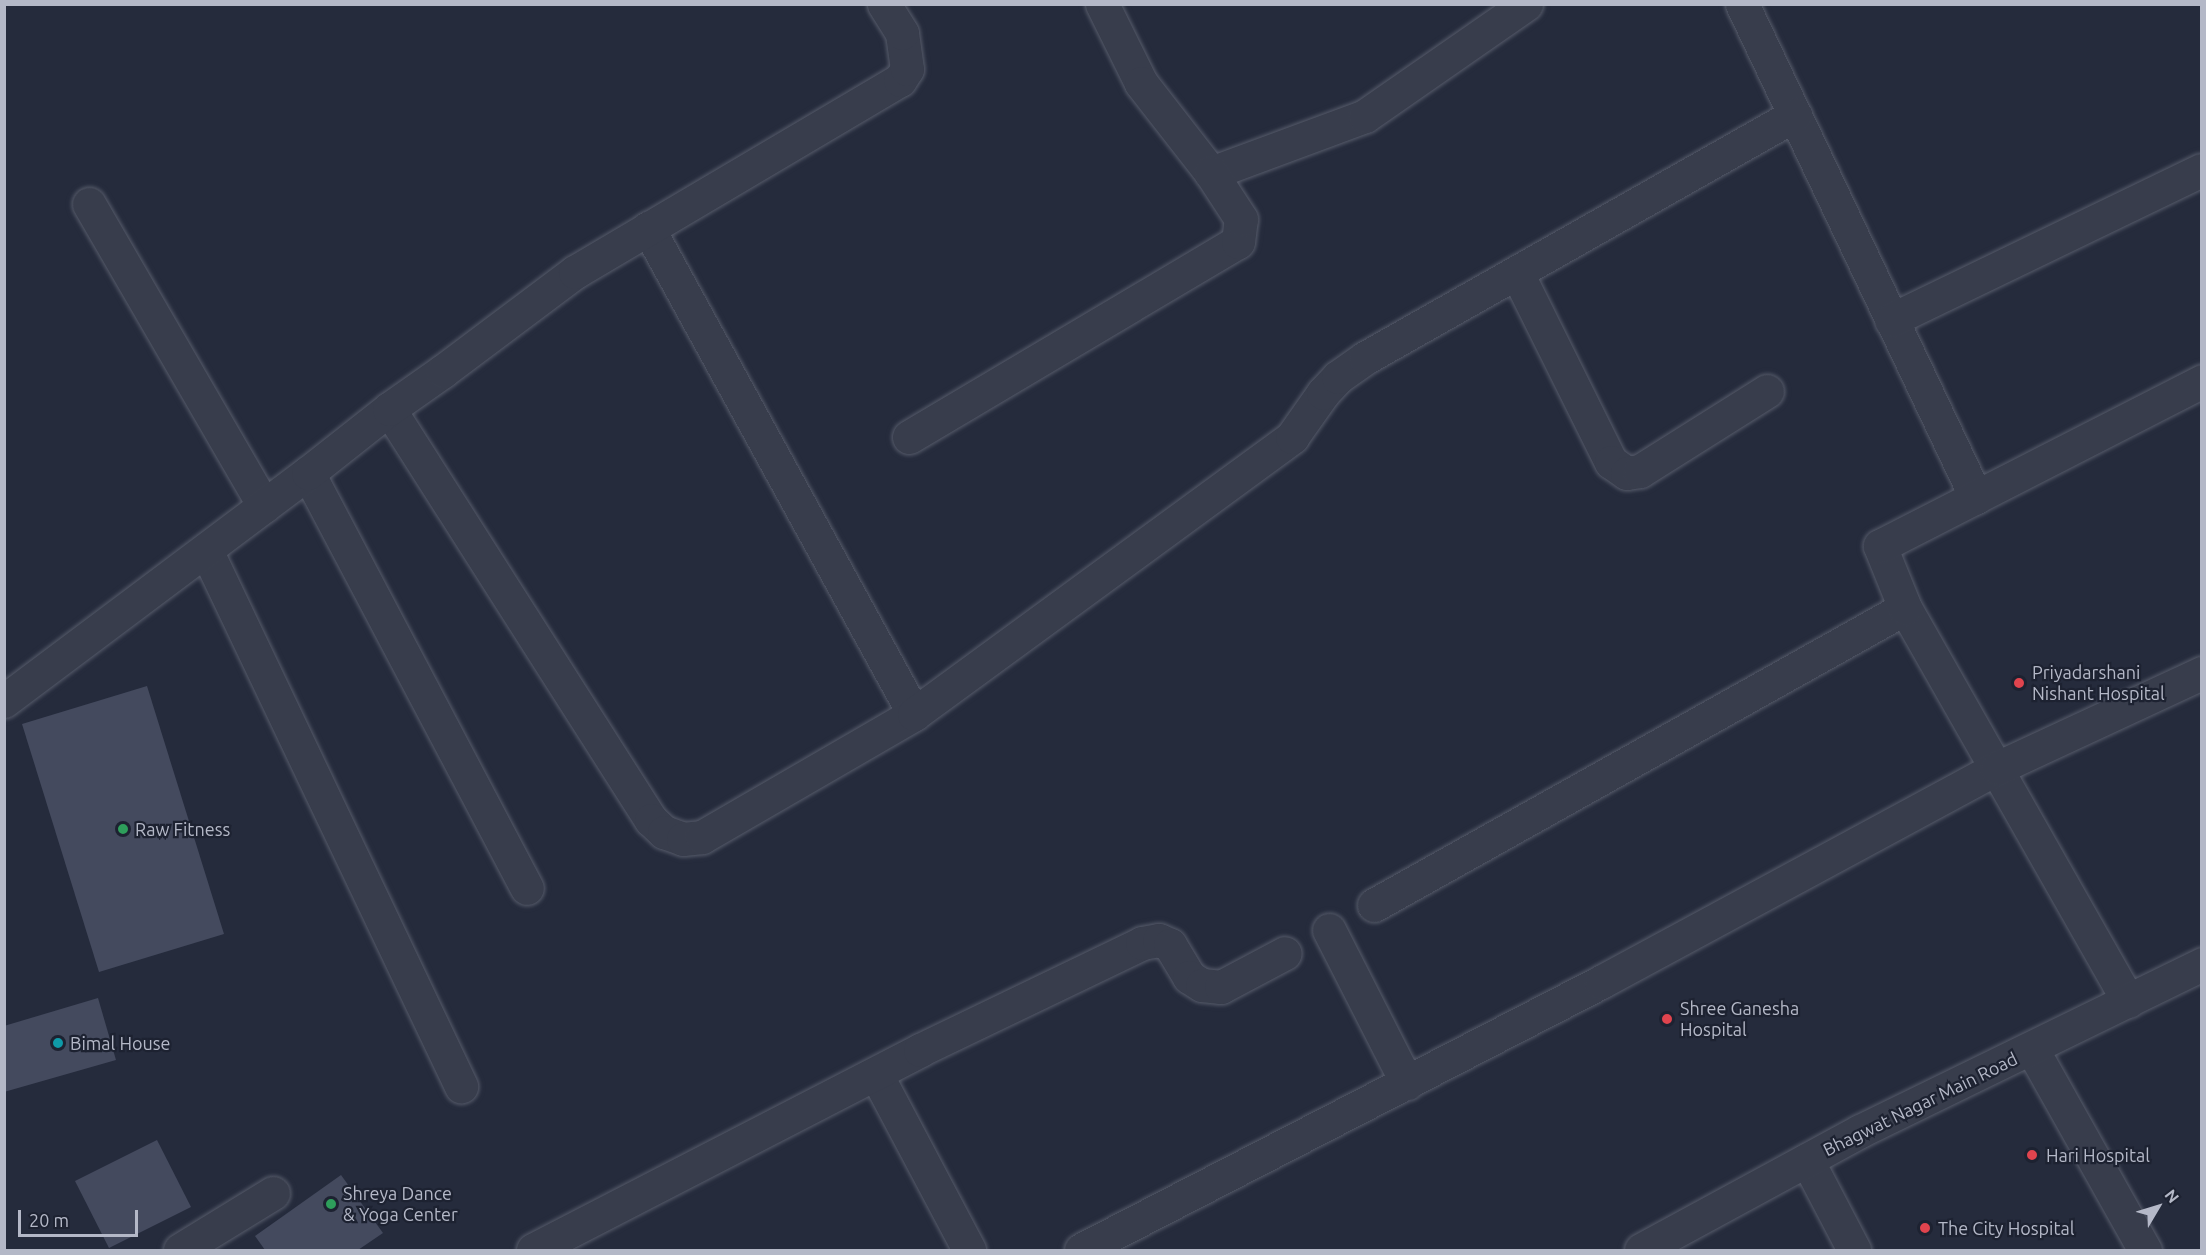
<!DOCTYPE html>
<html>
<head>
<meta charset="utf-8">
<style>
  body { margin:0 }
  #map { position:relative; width:2206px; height:1255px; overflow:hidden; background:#252b3c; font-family:Ubuntu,sans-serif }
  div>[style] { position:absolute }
  .building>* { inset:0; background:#444a5e }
  .roads { filter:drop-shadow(0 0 2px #565b6a) drop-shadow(0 0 2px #565b6a) }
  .minor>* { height:33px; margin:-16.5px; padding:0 16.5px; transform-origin:16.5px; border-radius:16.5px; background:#383d4c }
  .dots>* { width:16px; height:16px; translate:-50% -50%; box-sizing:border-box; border:3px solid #1d2231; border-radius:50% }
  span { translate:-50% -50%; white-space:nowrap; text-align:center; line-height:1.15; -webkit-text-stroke:4.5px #1d2231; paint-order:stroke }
  .poi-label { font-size:18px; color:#b4b8c7 }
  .left { translate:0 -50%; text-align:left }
  .street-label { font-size:18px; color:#b4b8c7 }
  .frame { position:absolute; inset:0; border:6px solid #b4b8c7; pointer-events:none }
  .north { position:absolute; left:2128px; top:1177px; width:60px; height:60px; -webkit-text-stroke:4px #1d2231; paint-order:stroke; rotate:52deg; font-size:16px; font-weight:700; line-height:24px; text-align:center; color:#b4b8c7 }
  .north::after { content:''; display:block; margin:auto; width:21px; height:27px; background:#b4b8c7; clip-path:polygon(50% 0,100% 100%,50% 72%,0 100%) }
  .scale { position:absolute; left:18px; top:1210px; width:120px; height:27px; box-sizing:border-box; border:3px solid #b4b8c7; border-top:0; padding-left:8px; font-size:18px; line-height:21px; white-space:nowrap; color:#b4b8c7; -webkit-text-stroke:4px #1d2231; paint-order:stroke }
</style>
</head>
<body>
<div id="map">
  <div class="building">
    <div style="clip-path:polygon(147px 686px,224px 934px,99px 972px,22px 724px)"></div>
    <div style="clip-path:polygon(98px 998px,116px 1060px,4px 1092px,4px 1026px)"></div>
    <div style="clip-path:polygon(157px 1140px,191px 1207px,109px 1248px,75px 1181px)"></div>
    <div style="clip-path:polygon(341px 1175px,383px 1233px,358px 1250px,265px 1250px,255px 1236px)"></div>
  </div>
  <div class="roads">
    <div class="minor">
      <div style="left:1102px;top:4px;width:88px;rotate:63.7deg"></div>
      <div style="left:1141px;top:83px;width:114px;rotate:52.1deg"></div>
      <div style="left:1211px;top:173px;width:164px;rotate:-20.3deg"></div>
      <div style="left:1365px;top:116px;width:196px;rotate:-34.8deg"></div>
      <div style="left:1742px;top:4px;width:546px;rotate:64.61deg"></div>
      <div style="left:89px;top:204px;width:349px;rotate:59.9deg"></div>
      <div style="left:648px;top:228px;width:554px;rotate:61.31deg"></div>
      <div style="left:1517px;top:273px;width:211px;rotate:63.6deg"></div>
      <div style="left:1611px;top:462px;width:19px;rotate:35deg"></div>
      <div style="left:1627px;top:473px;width:13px;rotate:-9deg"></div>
      <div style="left:1640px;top:471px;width:150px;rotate:-32.2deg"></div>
      <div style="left:1891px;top:320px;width:344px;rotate:-25.8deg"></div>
      <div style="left:389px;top:409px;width:487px;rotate:57.5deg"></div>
      <div style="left:651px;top:820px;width:18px;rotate:43deg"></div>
      <div style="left:664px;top:832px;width:20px;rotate:20deg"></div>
      <div style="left:683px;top:839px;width:19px;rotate:-6deg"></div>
      <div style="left:702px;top:837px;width:245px;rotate:-30.1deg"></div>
      <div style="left:914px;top:714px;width:469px;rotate:-36.2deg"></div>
      <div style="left:1292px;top:437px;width:54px;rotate:-54.8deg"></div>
      <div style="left:1323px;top:393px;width:22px;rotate:-47deg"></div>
      <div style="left:1338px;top:377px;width:33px;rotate:-35deg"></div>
      <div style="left:1365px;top:358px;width:494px;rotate:-29.5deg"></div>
      <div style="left:909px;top:437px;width:382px;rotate:-30.7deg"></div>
      <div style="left:1238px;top:242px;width:23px;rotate:-83deg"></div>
      <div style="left:1241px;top:219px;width:55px;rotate:-123.1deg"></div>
      <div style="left:308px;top:473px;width:469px;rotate:62.2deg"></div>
      <div style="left:206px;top:550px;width:594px;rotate:64.56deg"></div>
      <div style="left:1905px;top:608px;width:452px;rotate:60.4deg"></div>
      <div style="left:4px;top:701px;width:380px;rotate:-36.9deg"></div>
      <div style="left:308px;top:473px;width:103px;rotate:-38.3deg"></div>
      <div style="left:389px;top:409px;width:66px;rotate:-35.1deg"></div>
      <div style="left:443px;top:371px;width:165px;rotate:-36.9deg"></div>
      <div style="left:575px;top:272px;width:377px;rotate:-30.6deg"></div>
      <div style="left:900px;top:80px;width:13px;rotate:-58deg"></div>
      <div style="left:907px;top:69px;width:36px;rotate:-98deg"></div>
      <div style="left:902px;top:33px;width:34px;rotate:-122deg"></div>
      <div style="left:1374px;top:905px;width:608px;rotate:-29.22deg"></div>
      <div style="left:1905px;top:608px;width:67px;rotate:-112deg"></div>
      <div style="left:1880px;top:546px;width:362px;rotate:-27.1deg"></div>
      <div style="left:1329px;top:930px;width:172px;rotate:63deg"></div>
      <div style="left:2032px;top:1049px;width:231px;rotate:60.7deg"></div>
      <div style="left:876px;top:1074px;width:199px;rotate:62.1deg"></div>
      <div style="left:1807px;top:1160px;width:102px;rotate:62.4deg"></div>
      <div style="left:180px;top:1250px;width:109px;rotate:-31.5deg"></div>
      <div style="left:533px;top:1250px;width:436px;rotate:-27.3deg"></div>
      <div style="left:920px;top:1050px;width:246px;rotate:-25.7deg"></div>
      <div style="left:1142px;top:943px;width:17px;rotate:-10deg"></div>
      <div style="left:1159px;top:940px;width:12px;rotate:24deg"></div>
      <div style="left:1170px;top:945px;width:37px;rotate:59deg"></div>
      <div style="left:1189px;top:977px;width:15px;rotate:32deg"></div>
      <div style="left:1202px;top:985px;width:19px;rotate:6deg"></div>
      <div style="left:1221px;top:987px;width:72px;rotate:-28deg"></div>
      <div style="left:1081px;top:1250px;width:585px;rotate:-27.27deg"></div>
      <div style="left:1601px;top:982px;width:450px;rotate:-28.4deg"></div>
      <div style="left:1997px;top:768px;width:226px;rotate:-24.9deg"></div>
      <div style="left:1641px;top:1250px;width:249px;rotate:-28.5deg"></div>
      <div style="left:1860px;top:1131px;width:381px;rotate:-26deg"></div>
    </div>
  </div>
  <div class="dots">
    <div style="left:2019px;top:683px;background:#e0444e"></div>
    <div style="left:123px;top:829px;background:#2e9e5b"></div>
    <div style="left:1667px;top:1019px;background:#e0444e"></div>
    <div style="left:58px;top:1043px;background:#0f9aa8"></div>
    <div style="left:2032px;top:1155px;background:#e0444e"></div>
    <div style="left:331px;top:1204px;background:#2e9e5b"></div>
    <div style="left:1925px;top:1228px;background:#e0444e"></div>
  </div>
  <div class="poi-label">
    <span class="left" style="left:2032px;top:683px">Priyadarshani<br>Nishant Hospital</span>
    <span class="left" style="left:135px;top:829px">Raw Fitness</span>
    <span class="left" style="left:1680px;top:1019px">Shree Ganesha<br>Hospital</span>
    <span class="left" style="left:70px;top:1043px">Bimal House</span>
    <span class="left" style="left:2046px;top:1155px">Hari Hospital</span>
    <span class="left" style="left:343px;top:1204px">Shreya Dance<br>&amp; Yoga Center</span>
    <span class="left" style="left:1938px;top:1228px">The City Hospital</span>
  </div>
  <div class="street-label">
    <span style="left:1920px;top:1104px;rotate:-26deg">Bhagwat Nagar Main Road</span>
  </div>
  <div class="frame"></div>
  <div class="north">N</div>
  <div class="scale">20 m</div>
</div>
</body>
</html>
